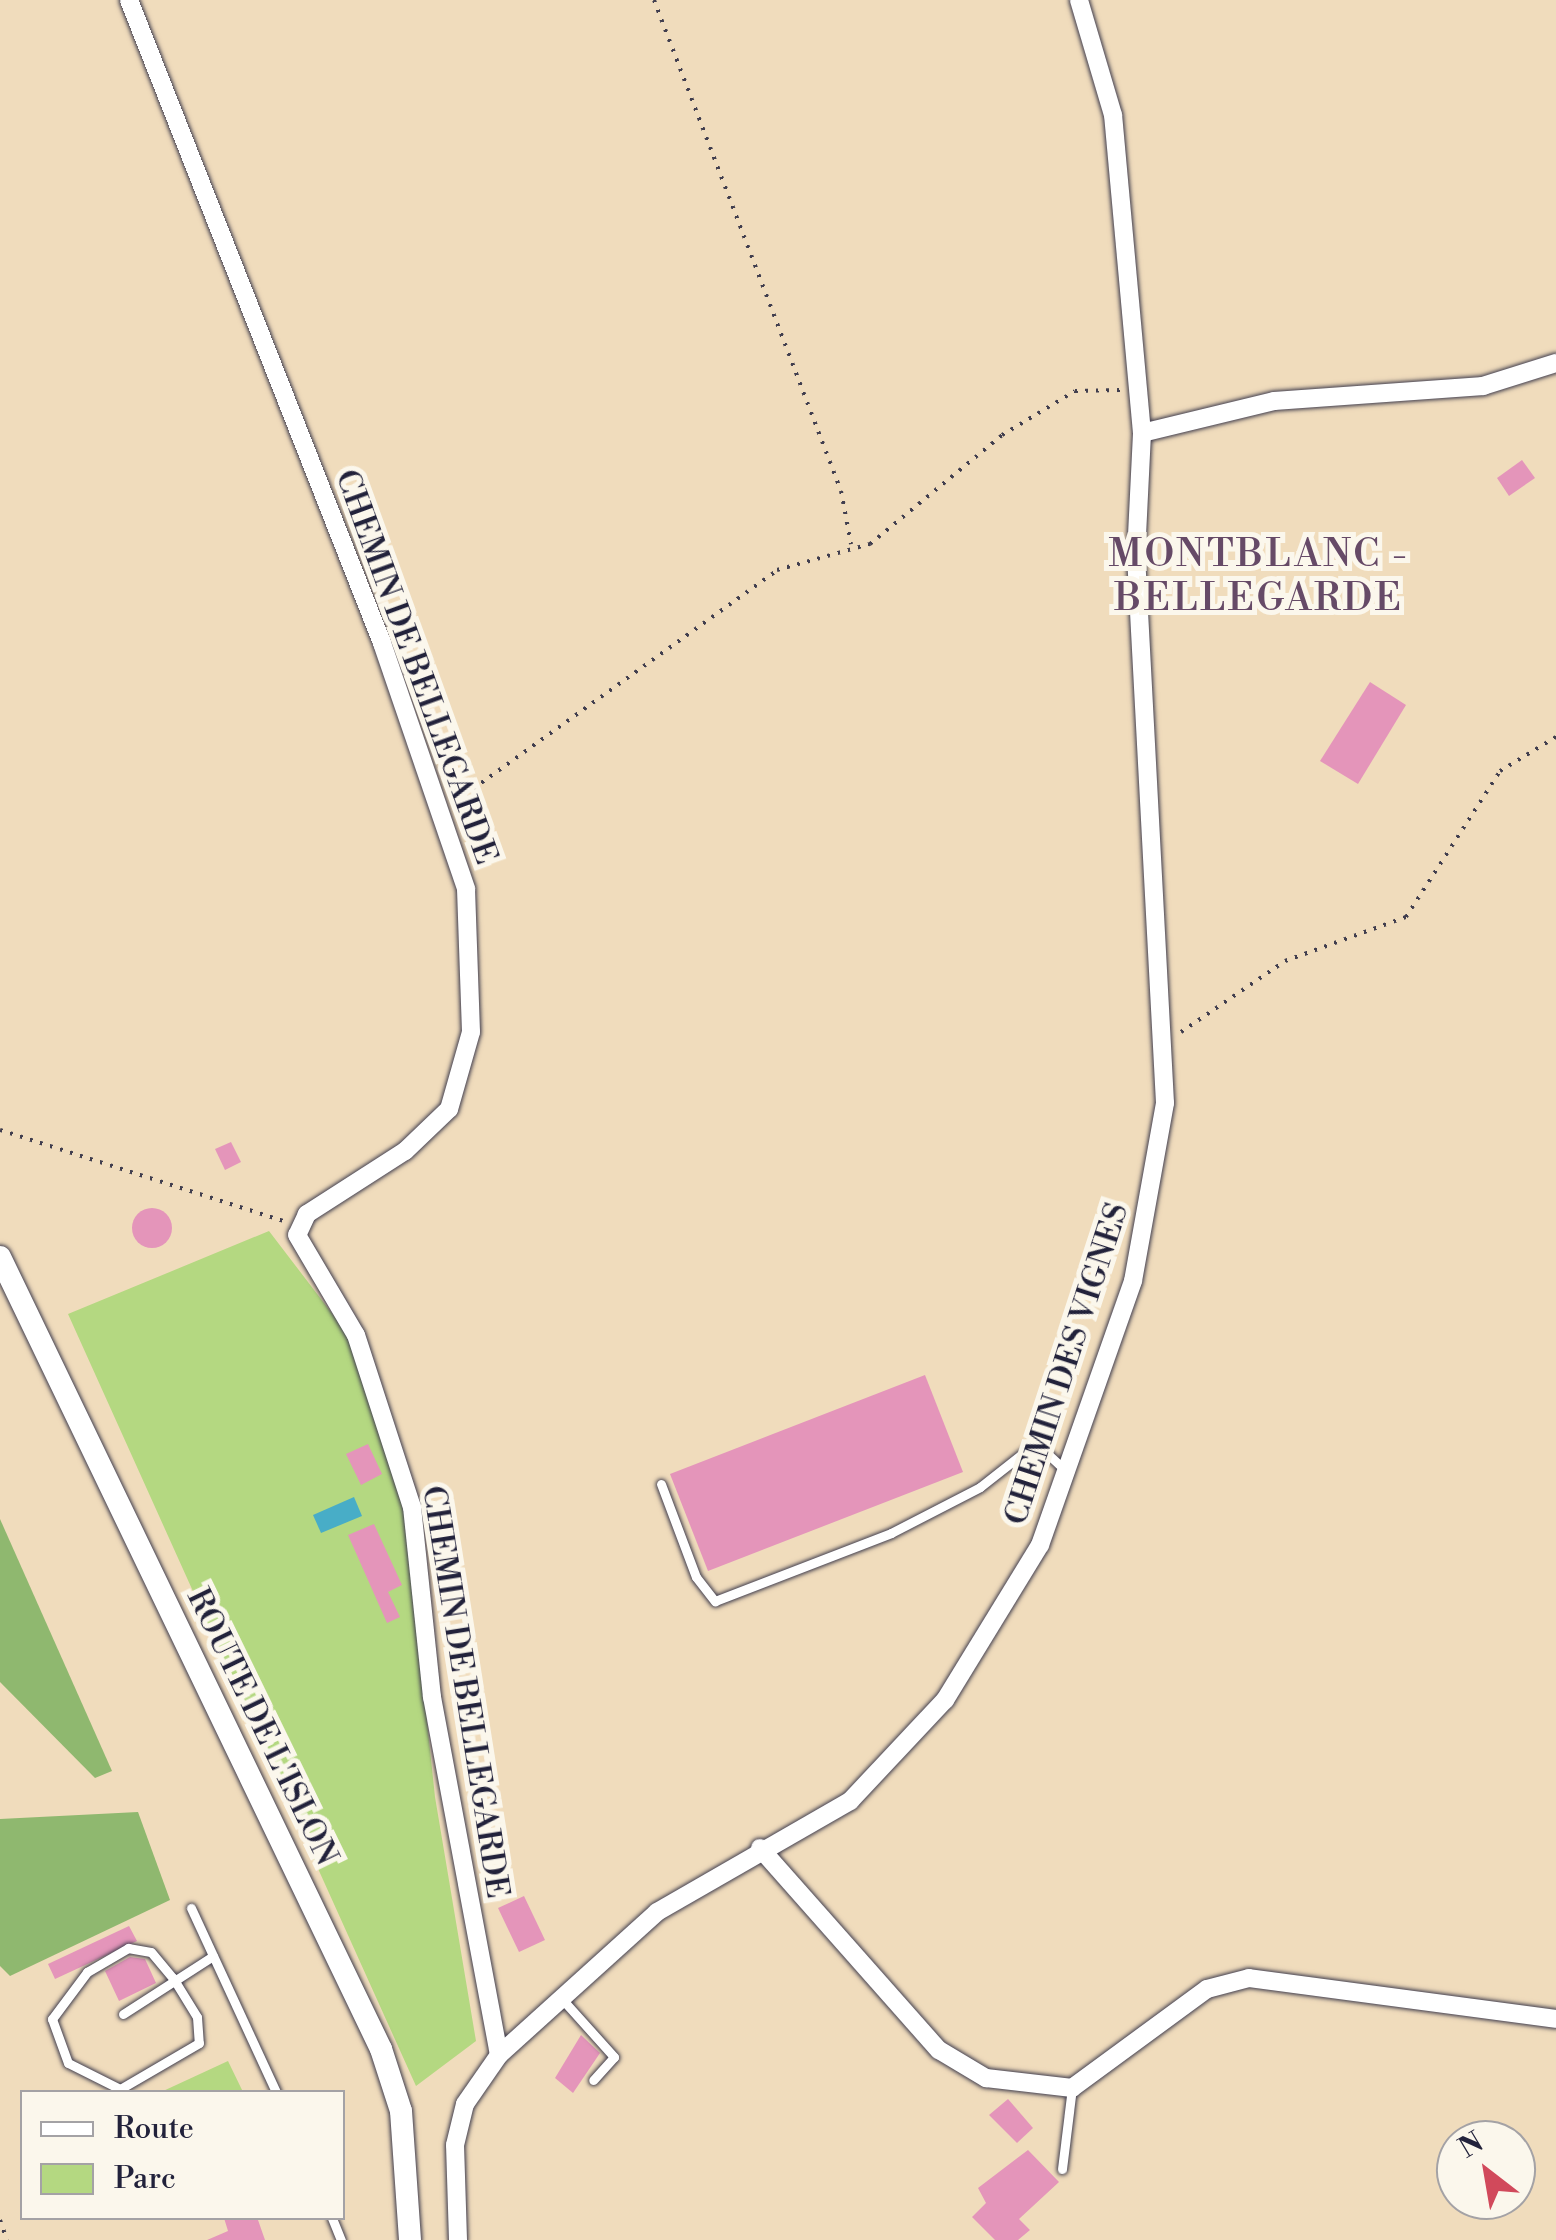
<!DOCTYPE html>
<html>
<head>
<meta charset="utf-8">
<style>
  body { margin:0 }
  #map { position:relative; width:1556px; height:2240px; overflow:hidden; background:#f0dcbc; font-family:"Libre Bodoni",serif }
  div>[style] { position:absolute }
  .green>* { inset:0; background:#b4d881 }
  .forest>* { inset:0; background:#8fb86f }
  .water>* { inset:0; background:#48adc7 }
  .building>* { inset:0; background:#e495ba }
  .round { border-radius:50% }
  .path>* { height:4px; margin-top:-2px; transform-origin:0; background:repeating-linear-gradient(90deg,#413e4e 0 2.5px,transparent 0 10.5px) }
  .roads { filter:drop-shadow(0 0 2px #413e4e) drop-shadow(0 0 2px #413e4e) }
  .service>* { height:9px; margin:-4.5px; padding:0 4.5px; transform-origin:4.5px; border-radius:4.5px; background:#fff }
  .minor>* { height:18px; margin:-9px; padding:0 9px; transform-origin:9px; border-radius:9px; background:#fff }
  .tertiary>* { height:22px; margin:-11px; padding:0 11px; transform-origin:11px; border-radius:11px; background:#fff }
  span { translate:-50% -50%; white-space:nowrap; text-align:center; line-height:1.15; -webkit-text-stroke:10px #fbf7ec; paint-order:stroke }
  .street-label { font-size:32px; color:#22223b }
  .quarter-label { font-size:38px; color:#664a67; letter-spacing:2.5px }
  .legend { position:absolute; left:20px; top:2090px; width:325px; height:130px; box-sizing:border-box; background:#fbf7ec; border:2px solid #a4a2a5; margin:0; padding:12px 18px; list-style:none; font-size:30px; color:#22223b }
  .legend li { display:flex; align-items:center; gap:20px; height:50px }
  .legend b { width:50px; border:2px solid #a4a2a5 }
  .north { position:absolute; left:1436px; top:2120px; width:100px; height:100px; box-sizing:border-box; background:#fbf7ec; border:2px solid #a4a2a5; border-radius:50%; rotate:329deg; font-size:28px; font-weight:700; line-height:40px; text-align:center; color:#22223b }
  .north::after { content:''; display:block; margin:auto; width:35px; height:45px; background:#d1495b; clip-path:polygon(50% 0,100% 100%,50% 72%,0 100%) }
</style>
</head>
<body>
<div id="map">
  <div class="green">
    <div style="clip-path:polygon(269px 1231px,350px 1337px,405px 1514px,435px 1797px,476px 2041px,416px 2086px,68px 1314px)"></div>
    <div style="clip-path:polygon(228px 2061px,243px 2092px,161px 2092px)"></div>
  </div>
  <div class="forest">
    <div style="clip-path:polygon(0 1519px,112px 1771px,95px 1778px,0 1682px)"></div>
    <div style="clip-path:polygon(138px 1812px,170px 1900px,10px 1976px,0 1966px,0 1819px)"></div>
  </div>
  <div class="water">
    <div style="clip-path:polygon(354px 1497px,362px 1516px,321px 1533px,313px 1515px)"></div>
  </div>
  <div class="building">
    <div style="clip-path:polygon(1522px 460px,1535px 478px,1509px 496px,1497px 478px)"></div>
    <div style="clip-path:polygon(1370px 682px,1406px 705px,1358px 784px,1320px 761px)"></div>
    <div style="clip-path:polygon(231px 1142px,241px 1162px,225px 1170px,215px 1149px)"></div>
    <div class="round" style="left:132px;top:1208px;width:40px;height:40px"></div>
    <div style="clip-path:polygon(925px 1375px,963px 1472px,708px 1571px,670px 1474px)"></div>
    <div style="clip-path:polygon(368px 1444px,382px 1474px,361px 1485px,346px 1454px)"></div>
    <div style="clip-path:polygon(374px 1524px,402px 1585px,388px 1592px,400px 1617px,387px 1623px,348px 1535px)"></div>
    <div style="clip-path:polygon(524px 1896px,545px 1940px,519px 1952px,498px 1908px)"></div>
    <div style="clip-path:polygon(129px 1926px,137px 1941px,55px 1979px,48px 1964px)"></div>
    <div style="clip-path:polygon(130px 1957px,145px 1959px,156px 1983px,119px 2001px,105px 1971px)"></div>
    <div style="clip-path:polygon(581px 2035px,600px 2053px,573px 2093px,555px 2078px)"></div>
    <div style="clip-path:polygon(1008px 2099px,1033px 2128px,1017px 2143px,989px 2115px)"></div>
    <div style="clip-path:polygon(1028px 2150px,1059px 2182px,1019px 2219px,1030px 2230px,1018px 2240px,995px 2240px,972px 2217px,986px 2203px,978px 2188px)"></div>
    <div style="clip-path:polygon(224px 2218px,258px 2220px,265px 2240px,207px 2240px,228px 2231px)"></div>
  </div>
  <div class="path">
    <div style="left:654px;top:0;width:525px;rotate:69.15deg"></div>
    <div style="left:841px;top:491px;width:54px;rotate:79.3deg"></div>
    <div style="left:456px;top:801px;width:395px;rotate:-35.7deg"></div>
    <div style="left:777px;top:570px;width:97px;rotate:-15.6deg"></div>
    <div style="left:870px;top:544px;width:171px;rotate:-39.5deg"></div>
    <div style="left:1002px;top:435px;width:85px;rotate:-31.1deg"></div>
    <div style="left:1075px;top:391px;width:45px;rotate:-1.3deg"></div>
    <div style="left:1181px;top:1032px;width:126px;rotate:-34.3deg"></div>
    <div style="left:1285px;top:961px;width:129px;rotate:-20deg"></div>
    <div style="left:1406px;top:917px;width:174px;rotate:-57.2deg"></div>
    <div style="left:1500px;top:771px;width:66px;rotate:-31.3deg"></div>
    <div style="left:0;top:1130px;width:300px;rotate:17.8deg"></div>
    <div style="left:0;top:2220px;width:21px;rotate:71deg"></div>
  </div>
  <div class="roads">
    <div class="service">
      <div style="left:661px;top:1484px;width:99px;rotate:69.4deg"></div>
      <div style="left:696px;top:1577px;width:31px;rotate:52deg"></div>
      <div style="left:715px;top:1601px;width:189px;rotate:-21.1deg"></div>
      <div style="left:891px;top:1533px;width:100px;rotate:-27.3deg"></div>
      <div style="left:980px;top:1487px;width:71px;rotate:-38.2deg"></div>
      <div style="left:1036px;top:1443px;width:40px;rotate:43deg"></div>
      <div style="left:191px;top:1908px;width:203px;rotate:65.2deg"></div>
      <div style="left:128px;top:1948px;width:23px;rotate:10deg"></div>
      <div style="left:151px;top:1952px;width:34px;rotate:50deg"></div>
      <div style="left:173px;top:1978px;width:46px;rotate:58.4deg"></div>
      <div style="left:197px;top:2017px;width:26px;rotate:86deg"></div>
      <div style="left:199px;top:2043px;width:91px;rotate:149.8deg"></div>
      <div style="left:120px;top:2089px;width:58px;rotate:-153.4deg"></div>
      <div style="left:68px;top:2063px;width:47px;rotate:-110deg"></div>
      <div style="left:52px;top:2019px;width:59px;rotate:-53.3deg"></div>
      <div style="left:87px;top:1972px;width:48px;rotate:-30.3deg"></div>
      <div style="left:562px;top:1999px;width:78px;rotate:48.1deg"></div>
      <div style="left:614px;top:2057px;width:31px;rotate:132deg"></div>
      <div style="left:123px;top:2014px;width:107px;rotate:-32.8deg"></div>
      <div style="left:1062px;top:2169px;width:82px;rotate:-83deg"></div>
      <div style="left:332px;top:2218px;width:24px;rotate:68deg"></div>
    </div>
    <div class="minor">
      <div style="left:129px;top:0;width:691px;rotate:68.52deg"></div>
      <div style="left:382px;top:643px;width:260px;rotate:71.1deg"></div>
      <div style="left:466px;top:889px;width:143px;rotate:88deg"></div>
      <div style="left:471px;top:1032px;width:80px;rotate:105.9deg"></div>
      <div style="left:449px;top:1109px;width:61px;rotate:136.3deg"></div>
      <div style="left:405px;top:1151px;width:117px;rotate:147.3deg"></div>
      <div style="left:307px;top:1214px;width:23px;rotate:115deg"></div>
      <div style="left:297px;top:1235px;width:116px;rotate:59.5deg"></div>
      <div style="left:356px;top:1335px;width:181px;rotate:72deg"></div>
      <div style="left:412px;top:1507px;width:191px;rotate:84deg"></div>
      <div style="left:432px;top:1697px;width:364px;rotate:79.4deg"></div>
      <div style="left:1142px;top:433px;width:136px;rotate:-13.6deg"></div>
      <div style="left:1274px;top:401px;width:210px;rotate:-4.1deg"></div>
      <div style="left:1483px;top:386px;width:77px;rotate:-17.5deg"></div>
      <div style="left:760px;top:1848px;width:270px;rotate:48.5deg"></div>
      <div style="left:939px;top:2050px;width:55px;rotate:30.8deg"></div>
      <div style="left:986px;top:2078px;width:87px;rotate:6.6deg"></div>
      <div style="left:1072px;top:2088px;width:167px;rotate:-36.3deg"></div>
      <div style="left:1207px;top:1989px;width:43px;rotate:-14.7deg"></div>
      <div style="left:1249px;top:1978px;width:310px;rotate:7.6deg"></div>
      <div style="left:458px;top:2240px;width:95px;rotate:-91.8deg"></div>
      <div style="left:455px;top:2145px;width:42px;rotate:-76.3deg"></div>
      <div style="left:465px;top:2104px;width:60px;rotate:-55.2deg"></div>
      <div style="left:499px;top:2055px;width:213px;rotate:-42.1deg"></div>
      <div style="left:657px;top:1912px;width:223px;rotate:-29.9deg"></div>
      <div style="left:850px;top:1801px;width:139px;rotate:-46.8deg"></div>
      <div style="left:945px;top:1700px;width:182px;rotate:-58.5deg"></div>
      <div style="left:1040px;top:1545px;width:280px;rotate:-70.6deg"></div>
      <div style="left:1133px;top:1281px;width:181px;rotate:-79.8deg"></div>
      <div style="left:1165px;top:1103px;width:548px;rotate:-93.03deg"></div>
      <div style="left:1136px;top:556px;width:123px;rotate:-87.2deg"></div>
      <div style="left:1142px;top:433px;width:319px;rotate:-95.2deg"></div>
      <div style="left:1113px;top:115px;width:120px;rotate:-106.5deg"></div>
    </div>
    <div class="tertiary">
      <div style="left:0;top:1257px;width:879px;rotate:64.31deg"></div>
      <div style="left:381px;top:2049px;width:65px;rotate:72.1deg"></div>
      <div style="left:401px;top:2111px;width:129px;rotate:86deg"></div>
    </div>
  </div>
  <div class="street-label">
    <span style="left:416px;top:667px;rotate:70deg">CHEMIN DE BELLEGARDE</span>
    <span style="left:1067px;top:1364px;rotate:-72deg">CHEMIN DES VIGNES</span>
    <span style="left:465px;top:1692px;rotate:81deg">CHEMIN DE BELLEGARDE</span>
    <span style="left:262px;top:1727px;rotate:64deg">ROUTE DE L'ISLON</span>
  </div>
  <div class="quarter-label">
    <span style="left:1259px;top:577px">MONTBLANC -<br>BELLEGARDE</span>
  </div>
  <ul class="legend">
  <li><b style="height:12px;background:#fff"></b>Route</li>
  <li><b style="height:28px;background:#b4d881"></b>Parc</li>
  </ul>
  <div class="north">N</div>
</div>
</body>
</html>
